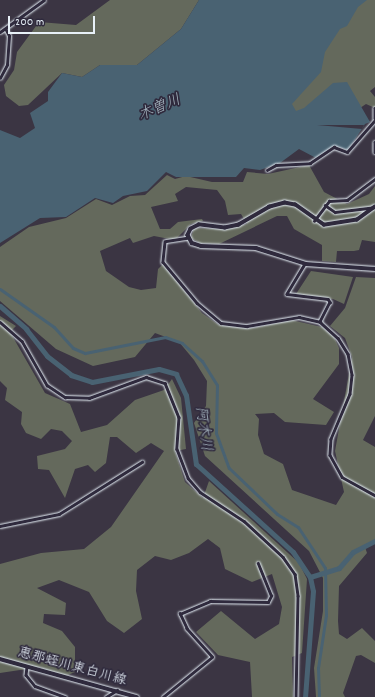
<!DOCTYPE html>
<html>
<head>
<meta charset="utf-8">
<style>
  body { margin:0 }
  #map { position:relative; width:375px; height:697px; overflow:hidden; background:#3b3543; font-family:Dekko,"Klee One",sans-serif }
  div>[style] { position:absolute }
  .green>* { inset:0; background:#64695c }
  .water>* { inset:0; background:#496272 }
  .pier>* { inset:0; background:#3b3543 }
  .canal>* { height:3px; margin:-1.5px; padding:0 1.5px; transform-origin:1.5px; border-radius:1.5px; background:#496272 }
  .river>* { height:5px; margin:-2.5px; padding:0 2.5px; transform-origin:2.5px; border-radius:2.5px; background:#496272 }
  .roads { filter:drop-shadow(0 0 1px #e8f1f8) drop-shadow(0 0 1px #e8f1f8) }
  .street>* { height:2.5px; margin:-1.25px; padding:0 1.25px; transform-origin:1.25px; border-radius:1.25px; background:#2f2a3d }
  .secondary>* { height:3.5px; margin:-1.75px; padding:0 1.75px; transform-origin:1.75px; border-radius:1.75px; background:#2f2a3d }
  .primary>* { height:3.5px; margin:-1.75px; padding:0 1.75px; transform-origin:1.75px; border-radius:1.75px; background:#2f2a3d }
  span { translate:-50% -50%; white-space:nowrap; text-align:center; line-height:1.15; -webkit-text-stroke:3.5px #2f2a3d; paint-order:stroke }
  .street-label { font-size:14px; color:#e8f1f8 }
  .water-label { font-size:15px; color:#a8b8c2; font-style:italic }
  .scale { position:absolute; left:8px; top:16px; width:87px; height:18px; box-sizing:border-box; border:2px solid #e8f1f8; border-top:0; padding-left:5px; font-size:12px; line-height:14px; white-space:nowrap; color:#e8f1f8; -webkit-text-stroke:3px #2f2a3d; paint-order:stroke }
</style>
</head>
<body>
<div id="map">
  <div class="green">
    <div style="clip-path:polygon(110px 0,199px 0,181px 29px,137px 65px,100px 65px,82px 77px,62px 73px,28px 105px,19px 106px,6px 96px,4px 85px,14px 70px,17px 52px,39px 22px,76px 25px)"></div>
    <div style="clip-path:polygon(359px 0,375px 0,375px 87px,370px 91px,375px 97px,375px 108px,366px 104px,360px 108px,298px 116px,286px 106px,320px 50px)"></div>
    <div style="clip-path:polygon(309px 165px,324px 192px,347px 204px,369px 194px,375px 186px,375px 242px,362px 240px,359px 250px,354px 251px,337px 251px,336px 262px,322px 261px,322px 245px,294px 229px,287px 216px,277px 216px,219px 244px,200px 243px,191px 238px,194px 228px,225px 229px,247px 224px,241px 214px,228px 215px,225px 201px,217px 190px,186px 187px,175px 194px,178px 201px,151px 207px,160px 229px,170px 229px,178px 222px,202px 219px,203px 221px,191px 224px,175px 240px,154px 236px,133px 243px,130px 238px,100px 251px,106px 271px,129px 287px,141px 290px,156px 288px,158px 269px,163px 264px,202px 313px,219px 325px,253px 328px,291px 320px,322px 327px,334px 337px,339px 348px,339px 364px,313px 399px,334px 412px,326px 425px,285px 422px,274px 413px,255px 414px,259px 419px,258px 435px,264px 454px,283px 464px,292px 490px,336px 505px,344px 492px,335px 451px,352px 357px,345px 338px,330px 326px,345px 308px,356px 277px,375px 278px,375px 416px,363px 440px,375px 447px,375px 540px,365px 547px,367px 553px,339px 586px,338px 621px,339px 634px,347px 639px,362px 628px,375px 641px,375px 663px,361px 655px,356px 656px,343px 693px,345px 697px,316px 697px,314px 668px,323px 611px,323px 578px,309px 551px,205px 456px,194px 423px,206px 406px,207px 381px,194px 360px,179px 342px,155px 333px,135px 357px,93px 366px,56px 349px,0 301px,0 247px,29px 227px,66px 218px,96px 199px,112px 205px,130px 196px,145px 195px,167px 175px,175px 179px,186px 176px,212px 182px,243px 182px,247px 172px,268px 174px)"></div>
    <div style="clip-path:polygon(311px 271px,353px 277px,344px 304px,333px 299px,296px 294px)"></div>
    <div style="clip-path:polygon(0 316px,16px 326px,10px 332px,45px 393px,70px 404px,81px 432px,107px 425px,135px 400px,164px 390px,172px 379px,181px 398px,186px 449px,175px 451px,185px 482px,203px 498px,209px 481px,299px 563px,307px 579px,302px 653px,292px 657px,293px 697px,252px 697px,250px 662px,218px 655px,196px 632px,221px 611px,255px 639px,279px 624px,282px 607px,272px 574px,252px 582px,225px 569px,220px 548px,208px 539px,189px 553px,171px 560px,155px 556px,137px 570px,136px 591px,142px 619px,124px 633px,107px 621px,89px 592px,59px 580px,37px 588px,66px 603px,65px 615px,44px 614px,43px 623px,62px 631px,75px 647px,75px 672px,61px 678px,40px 667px,0 673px,0 564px,41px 553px,84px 549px,111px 527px,164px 451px,151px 443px,136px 453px,117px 437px,110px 437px,106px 463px,95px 472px,88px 465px,75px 469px,65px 498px,49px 470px,38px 469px,37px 456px,65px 449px,72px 441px,62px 431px,51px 429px,41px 439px,26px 433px,21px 424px,22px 412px,5px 400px,7px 388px,0 381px)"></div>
  </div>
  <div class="water">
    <div style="clip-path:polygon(199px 0,367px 0,358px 7px,347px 26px,340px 29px,325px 52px,321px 72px,292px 104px,296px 111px,304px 108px,333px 83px,347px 82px,370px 122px,365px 124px,348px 150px,334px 146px,316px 158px,299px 149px,280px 163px,260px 170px,244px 168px,236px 177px,176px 177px,166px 172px,147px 191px,123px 196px,113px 203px,95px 198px,66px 217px,40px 218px,0 243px,0 130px,20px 138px,35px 128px,30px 113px,48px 101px,48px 92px,62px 73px,82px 77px,100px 65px,137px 65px,181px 29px)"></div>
  </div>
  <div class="pier">
    <div style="clip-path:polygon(317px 125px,364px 125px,362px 129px)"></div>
  </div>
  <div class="canal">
    <div style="left:0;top:289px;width:66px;rotate:35.1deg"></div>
    <div style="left:54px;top:327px;width:28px;rotate:48deg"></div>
    <div style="left:73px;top:348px;width:13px;rotate:23deg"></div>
    <div style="left:85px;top:353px;width:82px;rotate:-11.3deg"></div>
    <div style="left:165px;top:337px;width:18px;rotate:19deg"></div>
    <div style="left:182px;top:343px;width:27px;rotate:42deg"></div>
    <div style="left:202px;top:361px;width:28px;rotate:58deg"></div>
    <div style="left:217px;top:385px;width:48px;rotate:91.2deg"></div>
    <div style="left:216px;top:433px;width:37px;rotate:70deg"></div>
    <div style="left:229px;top:468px;width:66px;rotate:43.8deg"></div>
    <div style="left:277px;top:514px;width:25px;rotate:32deg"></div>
    <div style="left:298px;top:527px;width:49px;rotate:56.6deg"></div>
    <div style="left:325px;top:568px;width:47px;rotate:88.8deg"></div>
    <div style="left:326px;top:615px;width:54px;rotate:98.6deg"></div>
    <div style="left:318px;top:668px;width:29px;rotate:88deg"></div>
  </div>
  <div class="river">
    <div style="left:0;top:306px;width:35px;rotate:41deg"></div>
    <div style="left:26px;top:329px;width:34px;rotate:52deg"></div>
    <div style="left:47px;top:356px;width:31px;rotate:38deg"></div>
    <div style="left:71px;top:375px;width:22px;rotate:18deg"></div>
    <div style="left:92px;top:382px;width:68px;rotate:-11deg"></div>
    <div style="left:159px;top:369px;width:18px;rotate:16deg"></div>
    <div style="left:176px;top:374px;width:23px;rotate:65deg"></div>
    <div style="left:186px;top:395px;width:70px;rotate:81.8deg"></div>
    <div style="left:196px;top:464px;width:131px;rotate:42.2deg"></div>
    <div style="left:293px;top:552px;width:30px;rotate:56deg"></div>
    <div style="left:310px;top:577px;width:14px;rotate:78deg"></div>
    <div style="left:313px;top:591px;width:106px;rotate:94.3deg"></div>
    <div style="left:310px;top:577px;width:30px;rotate:-17deg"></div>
    <div style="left:339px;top:568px;width:21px;rotate:-49deg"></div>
    <div style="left:353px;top:552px;width:25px;rotate:-27deg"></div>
  </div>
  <div class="roads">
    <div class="street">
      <div style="left:0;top:32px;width:54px;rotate:-36deg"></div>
      <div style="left:0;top:78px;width:15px;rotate:-62deg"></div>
      <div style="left:7px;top:65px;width:29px;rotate:-86deg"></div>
      <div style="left:9px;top:36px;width:7px;rotate:-117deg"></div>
      <div style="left:375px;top:108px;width:10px;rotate:90deg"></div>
      <div style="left:375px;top:142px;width:10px;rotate:90deg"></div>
      <div style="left:267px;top:170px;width:10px;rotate:-29deg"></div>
      <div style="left:276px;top:165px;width:34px;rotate:-3deg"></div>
      <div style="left:310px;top:163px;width:29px;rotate:-34deg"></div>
      <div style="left:334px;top:147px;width:14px;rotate:21deg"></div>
      <div style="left:347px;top:152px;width:43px;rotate:-48.8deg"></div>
      <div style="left:325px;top:205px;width:12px;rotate:35deg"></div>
      <div style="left:335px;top:212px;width:39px;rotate:-7deg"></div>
      <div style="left:314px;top:221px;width:25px;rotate:-53deg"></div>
      <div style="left:329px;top:201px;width:18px;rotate:-3deg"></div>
      <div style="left:347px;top:200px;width:35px;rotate:-37deg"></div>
      <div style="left:189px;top:238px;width:24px;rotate:171deg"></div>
      <div style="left:165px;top:242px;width:20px;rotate:96deg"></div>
      <div style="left:163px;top:262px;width:53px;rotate:50.3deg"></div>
      <div style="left:197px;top:303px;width:31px;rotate:40deg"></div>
      <div style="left:221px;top:323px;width:26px;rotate:7deg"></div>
      <div style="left:247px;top:326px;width:53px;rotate:-9.8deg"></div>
      <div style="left:299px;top:317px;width:22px;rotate:13deg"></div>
      <div style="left:320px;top:322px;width:24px;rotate:42deg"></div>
      <div style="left:338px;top:338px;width:19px;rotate:58deg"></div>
      <div style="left:348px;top:354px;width:21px;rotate:79deg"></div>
      <div style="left:352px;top:375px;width:19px;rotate:96deg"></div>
      <div style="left:350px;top:394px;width:49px;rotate:112.9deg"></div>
      <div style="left:331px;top:439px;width:16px;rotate:94deg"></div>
      <div style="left:330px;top:455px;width:25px;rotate:61deg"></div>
      <div style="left:342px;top:477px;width:38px;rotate:29deg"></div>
      <div style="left:305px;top:264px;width:35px;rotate:121deg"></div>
      <div style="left:287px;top:294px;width:41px;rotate:7deg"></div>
      <div style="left:328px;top:299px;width:4px;rotate:56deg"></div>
      <div style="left:330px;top:302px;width:22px;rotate:117deg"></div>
      <div style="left:0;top:322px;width:29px;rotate:41deg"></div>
      <div style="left:22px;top:341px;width:51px;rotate:60.4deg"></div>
      <div style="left:47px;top:385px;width:22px;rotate:34deg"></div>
      <div style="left:65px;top:397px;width:24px;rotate:2deg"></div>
      <div style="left:89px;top:398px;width:61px;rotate:-20.2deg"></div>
      <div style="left:146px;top:377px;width:20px;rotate:18deg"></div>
      <div style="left:165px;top:383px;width:37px;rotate:68deg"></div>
      <div style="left:179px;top:417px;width:32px;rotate:94deg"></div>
      <div style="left:177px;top:449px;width:31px;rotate:69deg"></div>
      <div style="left:188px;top:478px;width:18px;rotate:49deg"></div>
      <div style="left:200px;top:492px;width:53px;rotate:33.4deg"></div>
      <div style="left:244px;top:521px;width:53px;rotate:42.7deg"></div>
      <div style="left:283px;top:557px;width:21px;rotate:55deg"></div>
      <div style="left:295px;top:574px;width:22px;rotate:82deg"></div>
      <div style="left:298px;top:596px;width:101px;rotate:91.1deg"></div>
      <div style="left:0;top:526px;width:60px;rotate:-11.5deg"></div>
      <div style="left:59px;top:514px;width:98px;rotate:-32.1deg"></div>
      <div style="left:27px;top:667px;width:8px;rotate:97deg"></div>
      <div style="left:26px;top:675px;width:14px;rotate:51deg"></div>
      <div style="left:35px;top:686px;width:32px;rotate:20deg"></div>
      <div style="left:106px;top:697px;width:13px;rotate:-32deg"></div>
      <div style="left:163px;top:697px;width:63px;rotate:-39.2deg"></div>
      <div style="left:212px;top:657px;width:38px;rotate:-132deg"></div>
      <div style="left:187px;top:629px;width:17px;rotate:-115deg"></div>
      <div style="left:180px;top:614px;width:33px;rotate:-23deg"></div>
      <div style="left:210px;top:601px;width:58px;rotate:1deg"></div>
      <div style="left:268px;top:602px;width:7px;rotate:-63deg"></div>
      <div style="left:271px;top:596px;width:35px;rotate:-112deg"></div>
    </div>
    <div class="secondary">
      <div style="left:375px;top:207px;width:22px;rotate:144deg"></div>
      <div style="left:357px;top:220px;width:33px;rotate:171deg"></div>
      <div style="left:324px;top:225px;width:35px;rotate:-145deg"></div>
      <div style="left:295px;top:205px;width:10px;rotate:-169deg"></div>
      <div style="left:285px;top:203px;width:16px;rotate:165deg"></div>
      <div style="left:270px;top:207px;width:36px;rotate:150deg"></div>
      <div style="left:239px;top:225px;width:14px;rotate:168deg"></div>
      <div style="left:225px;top:228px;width:26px;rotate:-173deg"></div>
      <div style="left:199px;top:225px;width:9px;rotate:153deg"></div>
      <div style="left:191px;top:229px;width:7px;rotate:117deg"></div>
      <div style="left:188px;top:235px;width:9px;rotate:63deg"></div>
      <div style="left:192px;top:243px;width:9px;rotate:18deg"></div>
      <div style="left:201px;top:246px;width:55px;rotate:2.1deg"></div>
      <div style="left:256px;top:248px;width:52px;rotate:17.7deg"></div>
      <div style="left:306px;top:264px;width:69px;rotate:4.1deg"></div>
    </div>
    <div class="primary">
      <div style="left:0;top:659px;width:142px;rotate:15.5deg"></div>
    </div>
  </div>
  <div class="street-label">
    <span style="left:72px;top:667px;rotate:15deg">恵那蛭川東白川線</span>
  </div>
  <div class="water-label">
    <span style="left:160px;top:109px;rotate:-23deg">木曽川</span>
    <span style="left:202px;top:429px;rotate:82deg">阿木川</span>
  </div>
  <div class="scale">200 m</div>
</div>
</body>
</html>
